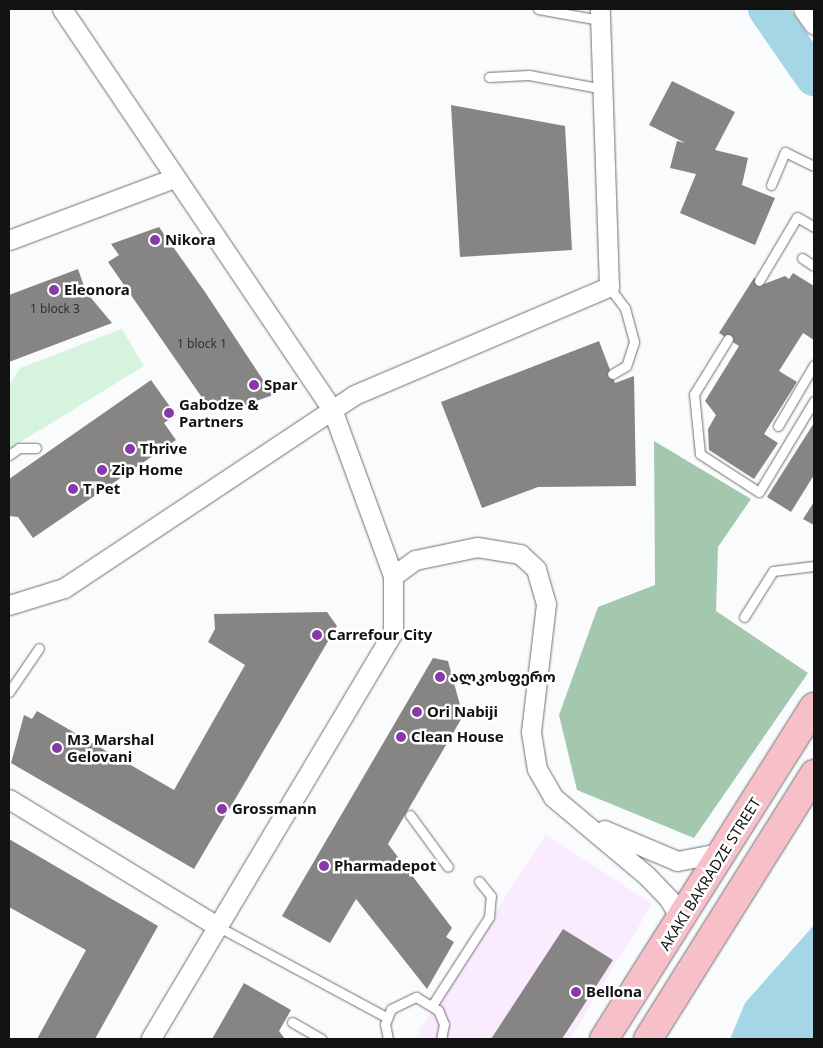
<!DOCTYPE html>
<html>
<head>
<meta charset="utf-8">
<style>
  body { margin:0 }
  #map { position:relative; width:823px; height:1048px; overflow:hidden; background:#f9fbfd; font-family:"Noto Sans","Noto Sans Georgian",sans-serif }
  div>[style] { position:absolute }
  .commercial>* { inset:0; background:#faebfe }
  .green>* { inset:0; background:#d6f4dd }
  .forest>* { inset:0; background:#a3c8ad }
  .water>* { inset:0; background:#a5d6e5 }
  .river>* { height:38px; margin:-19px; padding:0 19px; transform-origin:19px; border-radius:19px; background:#a5d6e5 }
  .building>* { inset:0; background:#878584 }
  .roads { filter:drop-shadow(0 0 1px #6d6f70) drop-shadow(0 0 1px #6d6f70) }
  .lane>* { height:9px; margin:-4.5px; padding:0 4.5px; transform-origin:4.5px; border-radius:4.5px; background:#fff }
  .street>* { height:19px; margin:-9.5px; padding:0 9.5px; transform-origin:9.5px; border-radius:9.5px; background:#fff }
  .primary>* { height:28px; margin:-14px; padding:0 14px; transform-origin:14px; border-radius:14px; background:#f7c0c9 }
  .dots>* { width:14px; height:14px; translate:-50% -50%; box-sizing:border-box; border:2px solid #fff; border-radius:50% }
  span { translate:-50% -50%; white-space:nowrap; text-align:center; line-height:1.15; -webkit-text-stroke:5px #fff; paint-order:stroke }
  .number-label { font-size:12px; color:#2e2f2e }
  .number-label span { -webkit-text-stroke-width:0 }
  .poi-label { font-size:15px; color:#111212; font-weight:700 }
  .left { translate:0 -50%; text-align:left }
  .street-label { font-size:15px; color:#111212 }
  .frame { position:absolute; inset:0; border:10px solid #111212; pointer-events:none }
</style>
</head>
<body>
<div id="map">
  <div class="commercial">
    <div style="clip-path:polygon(546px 834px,652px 904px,570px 1039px,414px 1039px)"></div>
  </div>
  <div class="green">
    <div style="clip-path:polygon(122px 329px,144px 366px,9px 449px,9px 385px,20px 368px)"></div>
  </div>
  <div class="forest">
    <div style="clip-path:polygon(654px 441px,751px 499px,718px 547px,716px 611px,808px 673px,694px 838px,577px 790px,559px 715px,598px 607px,655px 585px)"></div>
  </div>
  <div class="water">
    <div style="clip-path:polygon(814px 925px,814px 1039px,730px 1039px,745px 1003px)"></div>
  </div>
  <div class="river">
    <div style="left:767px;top:9px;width:83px;rotate:55.3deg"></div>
  </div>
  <div class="building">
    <div style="clip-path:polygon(672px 81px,735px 112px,715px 150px,748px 158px,742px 185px,775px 198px,755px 245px,680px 213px,696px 174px,670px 168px,677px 141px,685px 143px,649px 125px)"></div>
    <div style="clip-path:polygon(451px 105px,565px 126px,572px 250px,460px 257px)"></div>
    <div style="clip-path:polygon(159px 227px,205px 292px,273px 395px,231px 410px,225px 403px,212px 412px,108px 262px,119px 255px,111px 244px)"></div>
    <div style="clip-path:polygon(78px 269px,86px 292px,112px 323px,9px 362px,9px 295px)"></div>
    <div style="clip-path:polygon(793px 273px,814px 286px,814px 340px,803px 333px,779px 371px,797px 382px,764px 434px,778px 443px,754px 479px,709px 450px,708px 429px,716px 415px,705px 401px,739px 346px,719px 333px,754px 278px,764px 284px,785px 276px,789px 279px)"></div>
    <div style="clip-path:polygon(599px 341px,615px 383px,634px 376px,636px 486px,538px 487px,482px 508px,441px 402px)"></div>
    <div style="clip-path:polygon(151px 380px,176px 415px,164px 423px,176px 440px,33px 538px,18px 517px,9px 516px,9px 479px)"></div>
    <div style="clip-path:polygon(814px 423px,814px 475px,791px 512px,767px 497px)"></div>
    <div style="clip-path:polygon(814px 502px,814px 525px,803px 519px)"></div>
    <div style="clip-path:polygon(327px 612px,337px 626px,194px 869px,11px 763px,24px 715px,32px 719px,37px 711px,174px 790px,245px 665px,208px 642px,215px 629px,214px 614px)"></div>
    <div style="clip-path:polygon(433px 658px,448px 661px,463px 716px,388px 844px,452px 928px,446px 937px,454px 942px,427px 989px,356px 899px,330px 943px,282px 916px)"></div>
    <div style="clip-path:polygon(9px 839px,158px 926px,95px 1039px,37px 1039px,86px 950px,9px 907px)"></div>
    <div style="clip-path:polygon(563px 929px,613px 960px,562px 1039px,491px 1039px)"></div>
    <div style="clip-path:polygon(244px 983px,291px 1010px,279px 1031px,285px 1039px,212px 1039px)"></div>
  </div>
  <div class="roads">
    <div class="lane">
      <div style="left:538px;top:9px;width:63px;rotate:10.1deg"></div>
      <div style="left:489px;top:77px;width:40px;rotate:-2.9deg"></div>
      <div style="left:529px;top:75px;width:75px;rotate:10.7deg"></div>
      <div style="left:771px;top:185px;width:36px;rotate:-67deg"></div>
      <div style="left:785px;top:152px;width:32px;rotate:26deg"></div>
      <div style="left:802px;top:258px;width:14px;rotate:34deg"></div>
      <div style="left:759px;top:281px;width:74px;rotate:-59.3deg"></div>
      <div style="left:797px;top:217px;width:20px;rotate:30deg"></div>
      <div style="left:609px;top:287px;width:26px;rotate:53deg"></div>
      <div style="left:625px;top:308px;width:35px;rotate:75deg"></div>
      <div style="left:634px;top:342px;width:25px;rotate:108deg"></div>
      <div style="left:626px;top:366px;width:16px;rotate:150deg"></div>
      <div style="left:728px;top:339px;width:65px;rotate:121.7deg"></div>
      <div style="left:694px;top:394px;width:60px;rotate:84.3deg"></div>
      <div style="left:700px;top:454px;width:70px;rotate:32.8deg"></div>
      <div style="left:759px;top:492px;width:106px;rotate:-58.9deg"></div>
      <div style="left:778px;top:426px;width:71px;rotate:-59.5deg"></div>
      <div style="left:9px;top:455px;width:12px;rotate:-35deg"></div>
      <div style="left:19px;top:448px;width:17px"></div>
      <div style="left:744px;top:617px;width:54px;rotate:-57.8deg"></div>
      <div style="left:773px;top:571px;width:41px;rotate:-7deg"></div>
      <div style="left:9px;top:692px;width:53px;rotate:-55.7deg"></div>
      <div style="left:410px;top:815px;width:64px;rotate:53.8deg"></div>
      <div style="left:217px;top:926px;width:192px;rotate:28.3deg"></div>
      <div style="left:433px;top:1004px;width:103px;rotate:-57.2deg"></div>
      <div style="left:489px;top:917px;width:21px;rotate:-85deg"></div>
      <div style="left:491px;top:896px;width:19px;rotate:-129deg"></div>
      <div style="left:292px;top:1022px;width:34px;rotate:30deg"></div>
      <div style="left:388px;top:1039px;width:15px;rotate:-101deg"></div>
      <div style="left:385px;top:1024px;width:16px;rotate:-68deg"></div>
      <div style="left:391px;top:1009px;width:28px;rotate:-26deg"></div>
      <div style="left:416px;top:997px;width:26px;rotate:31deg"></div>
      <div style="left:438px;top:1010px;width:15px;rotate:67deg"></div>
      <div style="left:444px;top:1024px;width:15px;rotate:101deg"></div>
    </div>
    <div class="street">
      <div style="left:62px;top:9px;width:483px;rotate:56deg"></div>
      <div style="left:332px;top:409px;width:178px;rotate:69.9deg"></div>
      <div style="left:393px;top:576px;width:56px;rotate:90deg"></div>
      <div style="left:393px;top:632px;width:474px;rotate:120.8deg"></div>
      <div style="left:803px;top:9px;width:19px;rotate:55deg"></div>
      <div style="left:9px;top:240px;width:176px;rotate:-20.6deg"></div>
      <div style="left:393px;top:576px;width:27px;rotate:-36deg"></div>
      <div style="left:415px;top:560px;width:63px;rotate:-11.8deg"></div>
      <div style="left:477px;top:547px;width:44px;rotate:9.2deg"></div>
      <div style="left:520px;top:554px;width:22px;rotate:43deg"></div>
      <div style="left:536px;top:569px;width:36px;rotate:74deg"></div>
      <div style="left:546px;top:604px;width:129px;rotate:96.7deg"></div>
      <div style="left:531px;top:732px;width:37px;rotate:81deg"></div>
      <div style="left:537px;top:769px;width:32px;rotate:60deg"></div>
      <div style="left:553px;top:797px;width:121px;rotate:40deg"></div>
      <div style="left:646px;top:875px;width:33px;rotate:46deg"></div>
      <div style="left:669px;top:899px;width:24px;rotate:60deg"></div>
      <div style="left:9px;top:605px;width:58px;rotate:-17.2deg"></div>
      <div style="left:64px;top:588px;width:348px;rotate:-33.6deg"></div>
      <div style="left:354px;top:395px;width:277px;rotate:-23deg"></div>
      <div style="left:609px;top:287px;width:278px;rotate:-91.9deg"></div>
      <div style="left:9px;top:799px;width:244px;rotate:31.4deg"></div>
      <div style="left:604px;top:830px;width:79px;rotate:23deg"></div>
      <div style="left:677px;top:861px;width:48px;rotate:-10.8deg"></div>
    </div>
    <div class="primary">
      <div style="left:604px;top:1039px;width:393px;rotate:-57.7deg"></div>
      <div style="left:648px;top:1039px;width:313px;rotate:-57.9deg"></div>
    </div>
  </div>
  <div class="dots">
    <div style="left:155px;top:240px;background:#8739a9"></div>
    <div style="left:54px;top:290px;background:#8739a9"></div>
    <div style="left:254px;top:385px;background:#8739a9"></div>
    <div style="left:169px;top:413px;background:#8739a9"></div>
    <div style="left:130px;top:449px;background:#8739a9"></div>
    <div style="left:102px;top:470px;background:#8739a9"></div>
    <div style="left:73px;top:489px;background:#8739a9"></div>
    <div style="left:317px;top:635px;background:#8739a9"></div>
    <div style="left:440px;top:677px;background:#8739a9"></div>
    <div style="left:417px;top:712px;background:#8739a9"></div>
    <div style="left:401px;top:737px;background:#8739a9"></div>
    <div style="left:57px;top:748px;background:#8739a9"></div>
    <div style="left:222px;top:809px;background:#8739a9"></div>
    <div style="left:324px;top:866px;background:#8739a9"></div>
    <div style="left:576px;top:992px;background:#8739a9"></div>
  </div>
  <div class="number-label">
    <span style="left:55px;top:309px">1 block 3</span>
    <span style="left:202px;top:344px">1 block 1</span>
  </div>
  <div class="poi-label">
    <span class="left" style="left:165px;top:240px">Nikora</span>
    <span class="left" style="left:64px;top:290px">Eleonora</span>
    <span class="left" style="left:264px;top:385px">Spar</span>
    <span class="left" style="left:179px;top:413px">Gabodze &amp;<br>Partners</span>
    <span class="left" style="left:140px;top:449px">Thrive</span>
    <span class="left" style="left:112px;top:470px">Zip Home</span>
    <span class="left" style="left:83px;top:489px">T Pet</span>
    <span class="left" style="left:327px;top:635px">Carrefour City</span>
    <span class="left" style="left:450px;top:677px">ალკოსფერო</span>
    <span class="left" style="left:427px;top:712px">Ori Nabiji</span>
    <span class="left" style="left:411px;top:737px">Clean House</span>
    <span class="left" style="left:67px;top:748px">M3 Marshal<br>Gelovani</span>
    <span class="left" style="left:232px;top:809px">Grossmann</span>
    <span class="left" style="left:334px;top:866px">Pharmadepot</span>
    <span class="left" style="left:586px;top:992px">Bellona</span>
  </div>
  <div class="street-label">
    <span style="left:710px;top:874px;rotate:-58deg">AKAKI BAKRADZE STREET</span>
  </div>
  <div class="frame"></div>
</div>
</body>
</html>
